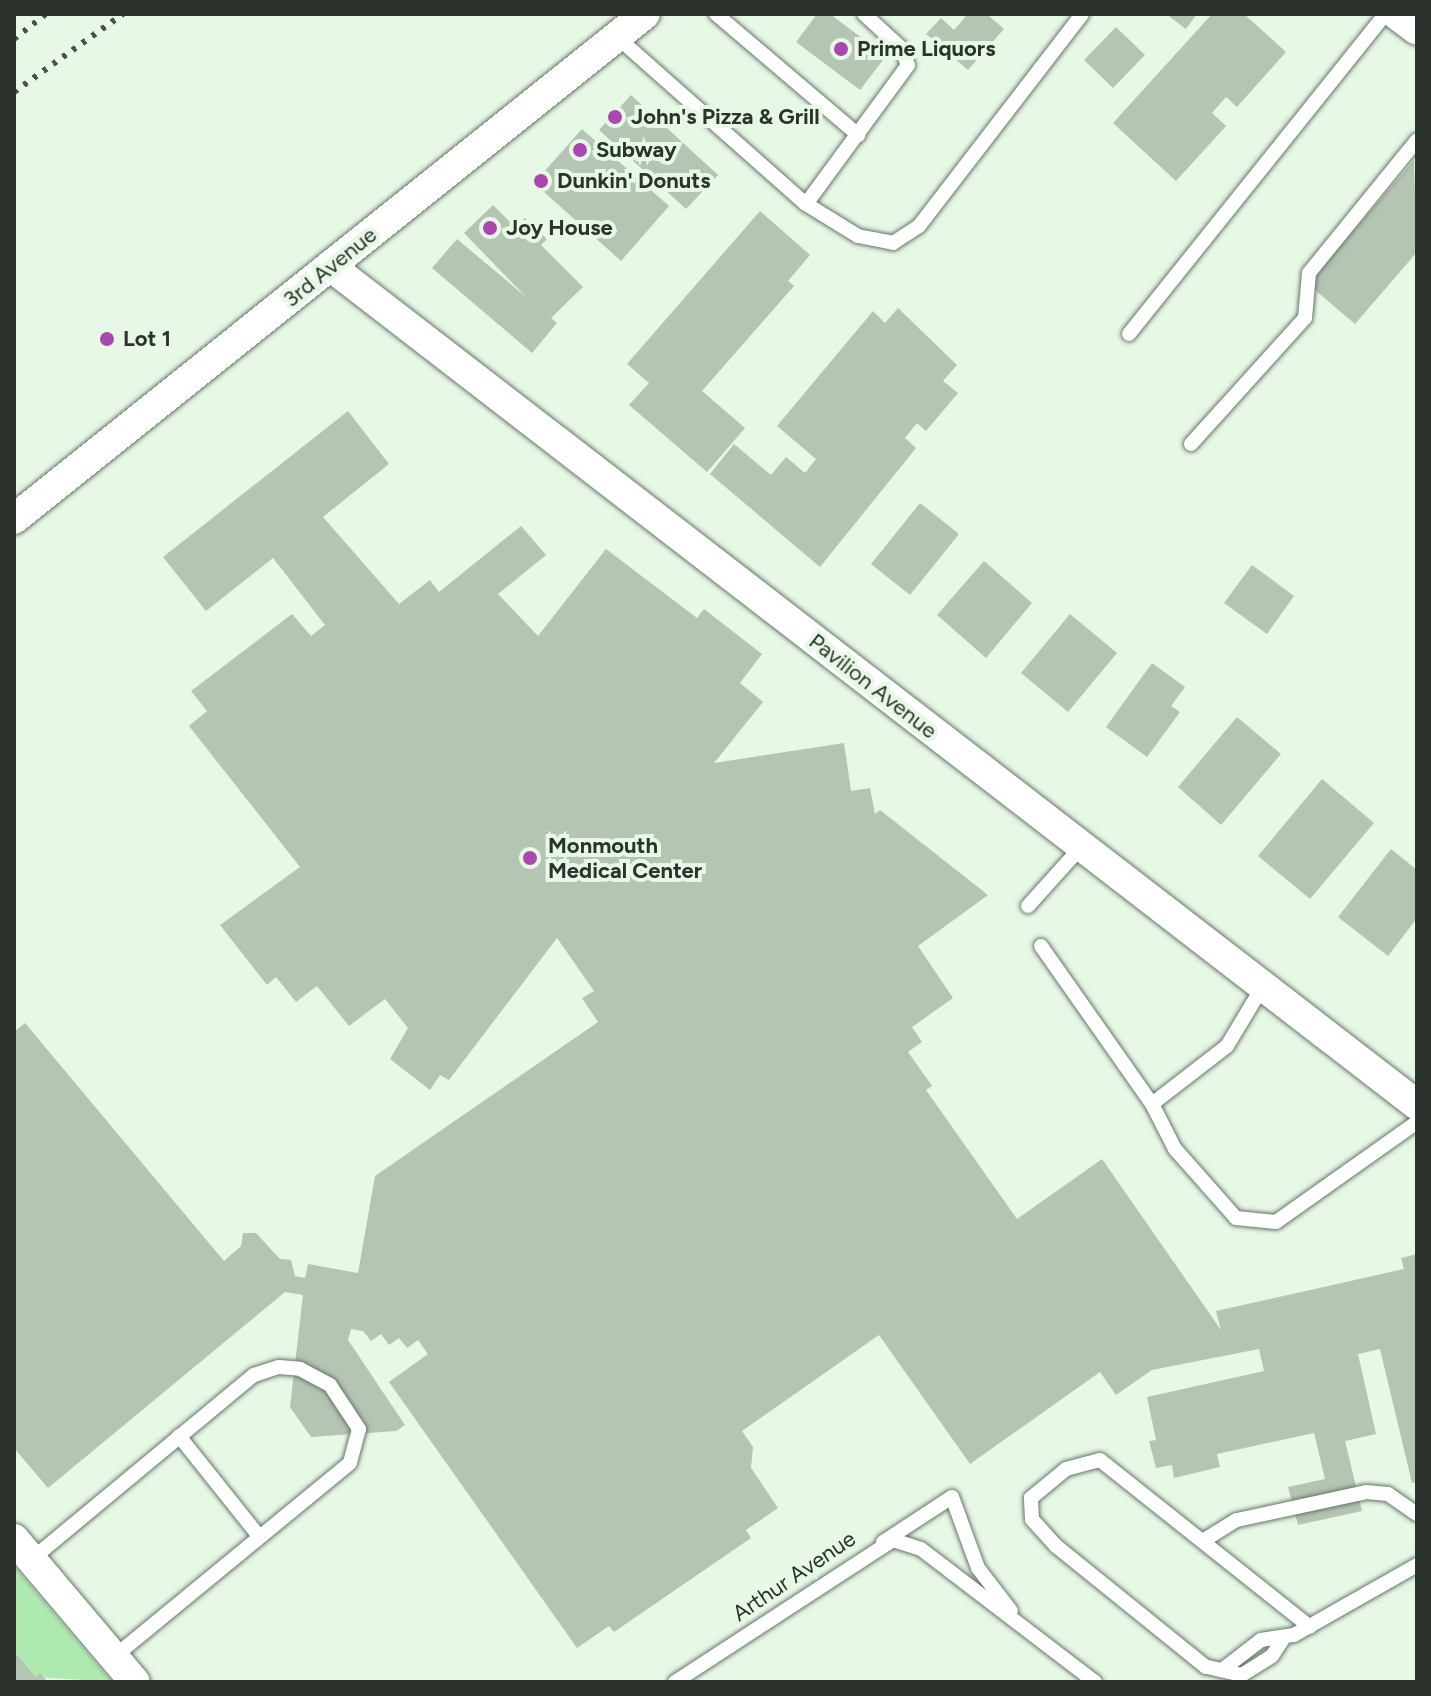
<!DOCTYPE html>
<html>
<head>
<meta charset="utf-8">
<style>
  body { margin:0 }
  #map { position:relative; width:1431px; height:1696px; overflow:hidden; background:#e7f8e7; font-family:Figtree,sans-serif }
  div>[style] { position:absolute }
  .green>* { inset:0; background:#aeeab0 }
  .building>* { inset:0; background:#b4c5b4 }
  .roads { filter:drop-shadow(0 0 2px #667667) drop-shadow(0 0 2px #667667) }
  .lane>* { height:14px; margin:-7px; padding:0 7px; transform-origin:7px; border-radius:7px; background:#fff }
  .street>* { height:30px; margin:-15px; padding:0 15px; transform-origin:15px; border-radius:15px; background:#fff }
  .rail>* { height:6px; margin-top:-3px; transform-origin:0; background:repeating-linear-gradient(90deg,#4c534c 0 4px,transparent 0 12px) }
  .dots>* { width:22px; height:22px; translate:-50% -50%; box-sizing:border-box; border:4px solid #e7f8e7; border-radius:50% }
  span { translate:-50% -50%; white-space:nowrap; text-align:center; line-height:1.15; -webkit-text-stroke:8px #e7f8e7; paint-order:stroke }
  .poi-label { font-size:22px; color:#2c322c; font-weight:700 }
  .left { translate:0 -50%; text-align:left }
  .street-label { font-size:22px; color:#2c322c }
  .frame { position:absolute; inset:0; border:16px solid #2c322c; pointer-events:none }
</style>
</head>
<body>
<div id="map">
  <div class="green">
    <div style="clip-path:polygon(14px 1566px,112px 1682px,36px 1677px,14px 1651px)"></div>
  </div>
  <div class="building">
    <div style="clip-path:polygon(817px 14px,830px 14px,886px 56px,860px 90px,796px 42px)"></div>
    <div style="clip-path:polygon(968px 14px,987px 14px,1004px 29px,968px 70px,926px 34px,941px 18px,954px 30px)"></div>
    <div style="clip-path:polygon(1166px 14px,1197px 14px,1186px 29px)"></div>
    <div style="clip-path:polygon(1212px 14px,1244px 14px,1286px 52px,1237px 107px,1226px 97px,1212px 113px,1226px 126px,1176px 181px,1113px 123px)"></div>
    <div style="clip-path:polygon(1116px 27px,1145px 55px,1113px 88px,1084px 60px)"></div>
    <div style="clip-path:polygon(631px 95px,718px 175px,686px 209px,599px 130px)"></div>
    <div style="clip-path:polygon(582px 129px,669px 206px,621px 261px,534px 183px)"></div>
    <div style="clip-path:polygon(1414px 160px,1417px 252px,1355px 324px,1308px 284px)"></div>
    <div style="clip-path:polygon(493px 205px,515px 227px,525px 218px,547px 239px,541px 245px,583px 287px,551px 318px,557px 323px,532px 353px,432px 268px,457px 239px,526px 297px,464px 233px)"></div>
    <div style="clip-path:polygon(760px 211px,810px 255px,788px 281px,794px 286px,702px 391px,745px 428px,707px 472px,629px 405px,649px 383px,627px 364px)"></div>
    <div style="clip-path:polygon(898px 308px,957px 365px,943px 381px,958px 393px,926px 431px,917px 423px,905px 438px,916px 448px,820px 567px,710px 474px,734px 444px,771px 475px,786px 457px,805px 473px,816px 459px,777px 426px,873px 311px,885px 323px)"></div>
    <div style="clip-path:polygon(348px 411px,389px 464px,323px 517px,399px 604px,430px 580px,439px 592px,521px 526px,546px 555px,498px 594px,538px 636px,606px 549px,697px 618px,704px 609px,762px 654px,740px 683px,763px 702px,714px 763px,844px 743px,851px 791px,870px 788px,875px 814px,880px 810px,988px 895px,918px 946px,953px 998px,912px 1027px,922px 1042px,908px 1052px,932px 1086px,926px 1090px,1017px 1219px,1102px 1159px,1221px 1330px,1216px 1311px,1404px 1269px,1401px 1258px,1417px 1254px,1417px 1482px,1412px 1483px,1380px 1349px,1358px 1354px,1376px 1434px,1345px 1441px,1362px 1511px,1298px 1525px,1288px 1487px,1325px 1479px,1314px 1433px,1217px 1454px,1220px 1467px,1174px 1478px,1172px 1465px,1156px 1468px,1149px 1441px,1156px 1440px,1147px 1397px,1264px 1371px,1259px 1349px,1152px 1370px,1116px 1395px,1100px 1372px,970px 1464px,879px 1335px,742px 1431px,753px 1447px,751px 1468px,778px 1508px,746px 1530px,751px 1538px,614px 1632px,609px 1626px,577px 1648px,389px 1382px,428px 1354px,418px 1340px,407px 1348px,399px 1338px,389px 1345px,381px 1334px,371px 1341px,363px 1331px,351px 1329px,348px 1340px,405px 1425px,396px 1431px,311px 1437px,290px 1407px,303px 1295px,285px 1292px,48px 1488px,14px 1448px,14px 1032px,25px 1023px,224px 1261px,241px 1246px,243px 1233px,256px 1233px,280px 1259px,291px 1260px,295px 1276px,305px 1278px,308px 1264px,358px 1273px,375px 1176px,598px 1022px,582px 998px,594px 991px,557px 938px,449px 1080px,440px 1075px,430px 1090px,390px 1059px,408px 1028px,385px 999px,349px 1026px,317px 986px,296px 1002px,276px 977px,267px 985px,220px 925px,300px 867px,189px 726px,207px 711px,191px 691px,292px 614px,311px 636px,325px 625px,273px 558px,206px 611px,163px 557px)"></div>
    <div style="clip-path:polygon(920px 503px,959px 534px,910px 595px,871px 564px)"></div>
    <div style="clip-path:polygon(984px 561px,1032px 603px,986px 658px,937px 615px)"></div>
    <div style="clip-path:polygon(1252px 565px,1294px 596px,1267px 634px,1224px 603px)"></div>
    <div style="clip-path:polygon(1070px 614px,1117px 653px,1068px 712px,1021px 673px)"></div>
    <div style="clip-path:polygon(1152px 663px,1185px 687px,1171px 706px,1180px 712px,1147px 757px,1106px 727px)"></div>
    <div style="clip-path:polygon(1237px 717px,1281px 754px,1221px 825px,1178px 787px)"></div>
    <div style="clip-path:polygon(1322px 779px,1374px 823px,1310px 899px,1258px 856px)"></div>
    <div style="clip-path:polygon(1391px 849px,1417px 870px,1417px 918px,1388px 956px,1338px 917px)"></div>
    <div style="clip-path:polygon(14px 1651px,36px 1677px,40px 1673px,48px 1682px,14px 1682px)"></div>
  </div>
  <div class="roads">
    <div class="lane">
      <div style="left:716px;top:14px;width:187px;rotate:40.4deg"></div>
      <div style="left:617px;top:37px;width:252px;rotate:41.5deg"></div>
      <div style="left:806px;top:204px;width:172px;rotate:-53.7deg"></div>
      <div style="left:908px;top:65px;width:18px;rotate:-112deg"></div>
      <div style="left:901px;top:48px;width:50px;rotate:-137.4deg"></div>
      <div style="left:806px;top:204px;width:61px;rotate:31.6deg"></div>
      <div style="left:858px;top:236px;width:36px;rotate:11deg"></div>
      <div style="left:893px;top:243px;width:31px;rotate:-33deg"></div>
      <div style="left:919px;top:226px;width:267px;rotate:-52.4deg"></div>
      <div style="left:1129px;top:334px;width:410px;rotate:-51.3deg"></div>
      <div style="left:1191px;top:444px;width:170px;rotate:-47.9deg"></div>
      <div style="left:1305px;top:318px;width:45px;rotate:-84.9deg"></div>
      <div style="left:1309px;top:273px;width:171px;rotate:-50.9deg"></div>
      <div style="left:1028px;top:906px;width:81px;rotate:-48deg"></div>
      <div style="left:1041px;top:946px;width:193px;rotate:54.9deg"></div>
      <div style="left:1152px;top:1104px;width:51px;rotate:62.9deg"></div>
      <div style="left:1175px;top:1149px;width:92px;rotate:48.5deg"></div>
      <div style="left:1236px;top:1218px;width:40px;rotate:5.7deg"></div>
      <div style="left:1276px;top:1222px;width:173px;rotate:-35.3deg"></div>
      <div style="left:1152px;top:1104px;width:95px;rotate:-37.7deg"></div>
      <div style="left:1227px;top:1046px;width:70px;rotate:-59deg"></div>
      <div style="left:179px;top:1436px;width:127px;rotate:51.4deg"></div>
      <div style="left:1206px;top:1539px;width:36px;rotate:-32deg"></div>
      <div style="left:1237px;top:1520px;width:132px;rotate:-12.2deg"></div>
      <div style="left:1366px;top:1492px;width:22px;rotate:5deg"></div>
      <div style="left:1388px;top:1494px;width:35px;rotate:35deg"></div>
      <div style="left:883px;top:1542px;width:82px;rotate:-33.1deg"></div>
      <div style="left:952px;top:1497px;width:76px;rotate:69.9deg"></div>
      <div style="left:978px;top:1568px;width:54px;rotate:52.5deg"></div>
      <div style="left:32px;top:1559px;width:288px;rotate:-39.7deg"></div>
      <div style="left:254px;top:1375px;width:26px;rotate:-18deg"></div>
      <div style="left:279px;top:1367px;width:21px;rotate:5deg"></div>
      <div style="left:300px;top:1369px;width:34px;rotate:28deg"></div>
      <div style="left:330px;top:1385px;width:53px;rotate:56.6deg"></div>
      <div style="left:359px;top:1429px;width:35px;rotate:105deg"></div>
      <div style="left:350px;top:1463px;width:306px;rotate:140.6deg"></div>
      <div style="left:1283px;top:1639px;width:20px;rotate:123deg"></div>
      <div style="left:1272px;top:1656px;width:36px;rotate:148deg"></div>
      <div style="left:1242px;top:1675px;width:37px;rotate:-167deg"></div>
      <div style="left:1206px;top:1667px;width:193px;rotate:-141.1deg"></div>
      <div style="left:1056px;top:1546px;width:36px;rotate:-132deg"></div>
      <div style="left:1032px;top:1519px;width:21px;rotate:-93deg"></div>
      <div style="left:1031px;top:1498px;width:45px;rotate:-39.6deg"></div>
      <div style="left:1066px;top:1469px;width:35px;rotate:-15deg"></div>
      <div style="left:1100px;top:1460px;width:268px;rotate:38.5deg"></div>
      <div style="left:1222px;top:1670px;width:49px;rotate:-37.6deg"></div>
      <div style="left:1261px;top:1640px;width:33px;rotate:-9deg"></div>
      <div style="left:1294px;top:1635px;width:142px;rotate:-29.6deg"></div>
      <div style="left:675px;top:1682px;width:260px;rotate:-33.1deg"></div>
      <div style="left:893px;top:1540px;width:29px;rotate:18deg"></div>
      <div style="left:921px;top:1549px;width:219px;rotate:37.4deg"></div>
    </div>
    <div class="street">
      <div style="left:1396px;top:14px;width:26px;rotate:37deg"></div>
      <div style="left:330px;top:266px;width:1373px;rotate:37.66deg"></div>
      <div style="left:14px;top:519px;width:808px;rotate:-38.67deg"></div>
      <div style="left:14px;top:1539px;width:187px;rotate:49.8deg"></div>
    </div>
  </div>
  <div class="rail">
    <div style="left:14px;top:39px;width:41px;rotate:-38deg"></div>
    <div style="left:14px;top:92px;width:134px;rotate:-35.6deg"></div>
  </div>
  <div class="dots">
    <div style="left:841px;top:49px;background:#aa48af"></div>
    <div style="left:615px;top:117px;background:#aa48af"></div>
    <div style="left:580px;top:150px;background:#aa48af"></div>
    <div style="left:541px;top:181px;background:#aa48af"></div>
    <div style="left:490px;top:228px;background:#aa48af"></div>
    <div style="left:107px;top:339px;background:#aa48af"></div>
    <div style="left:530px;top:858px;background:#aa48af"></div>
  </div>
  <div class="poi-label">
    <span class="left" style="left:857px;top:49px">Prime Liquors</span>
    <span class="left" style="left:631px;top:117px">John's Pizza &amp; Grill</span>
    <span class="left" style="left:596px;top:150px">Subway</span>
    <span class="left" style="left:557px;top:181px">Dunkin' Donuts</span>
    <span class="left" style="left:506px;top:228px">Joy House</span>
    <span class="left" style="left:123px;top:339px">Lot 1</span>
    <span class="left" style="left:548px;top:858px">Monmouth<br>Medical Center</span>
  </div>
  <div class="street-label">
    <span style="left:330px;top:267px;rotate:-39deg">3rd Avenue</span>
    <span style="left:873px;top:686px;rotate:38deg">Pavilion Avenue</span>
    <span style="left:794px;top:1576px;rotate:-34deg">Arthur Avenue</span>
  </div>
  <div class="frame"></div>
</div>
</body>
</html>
